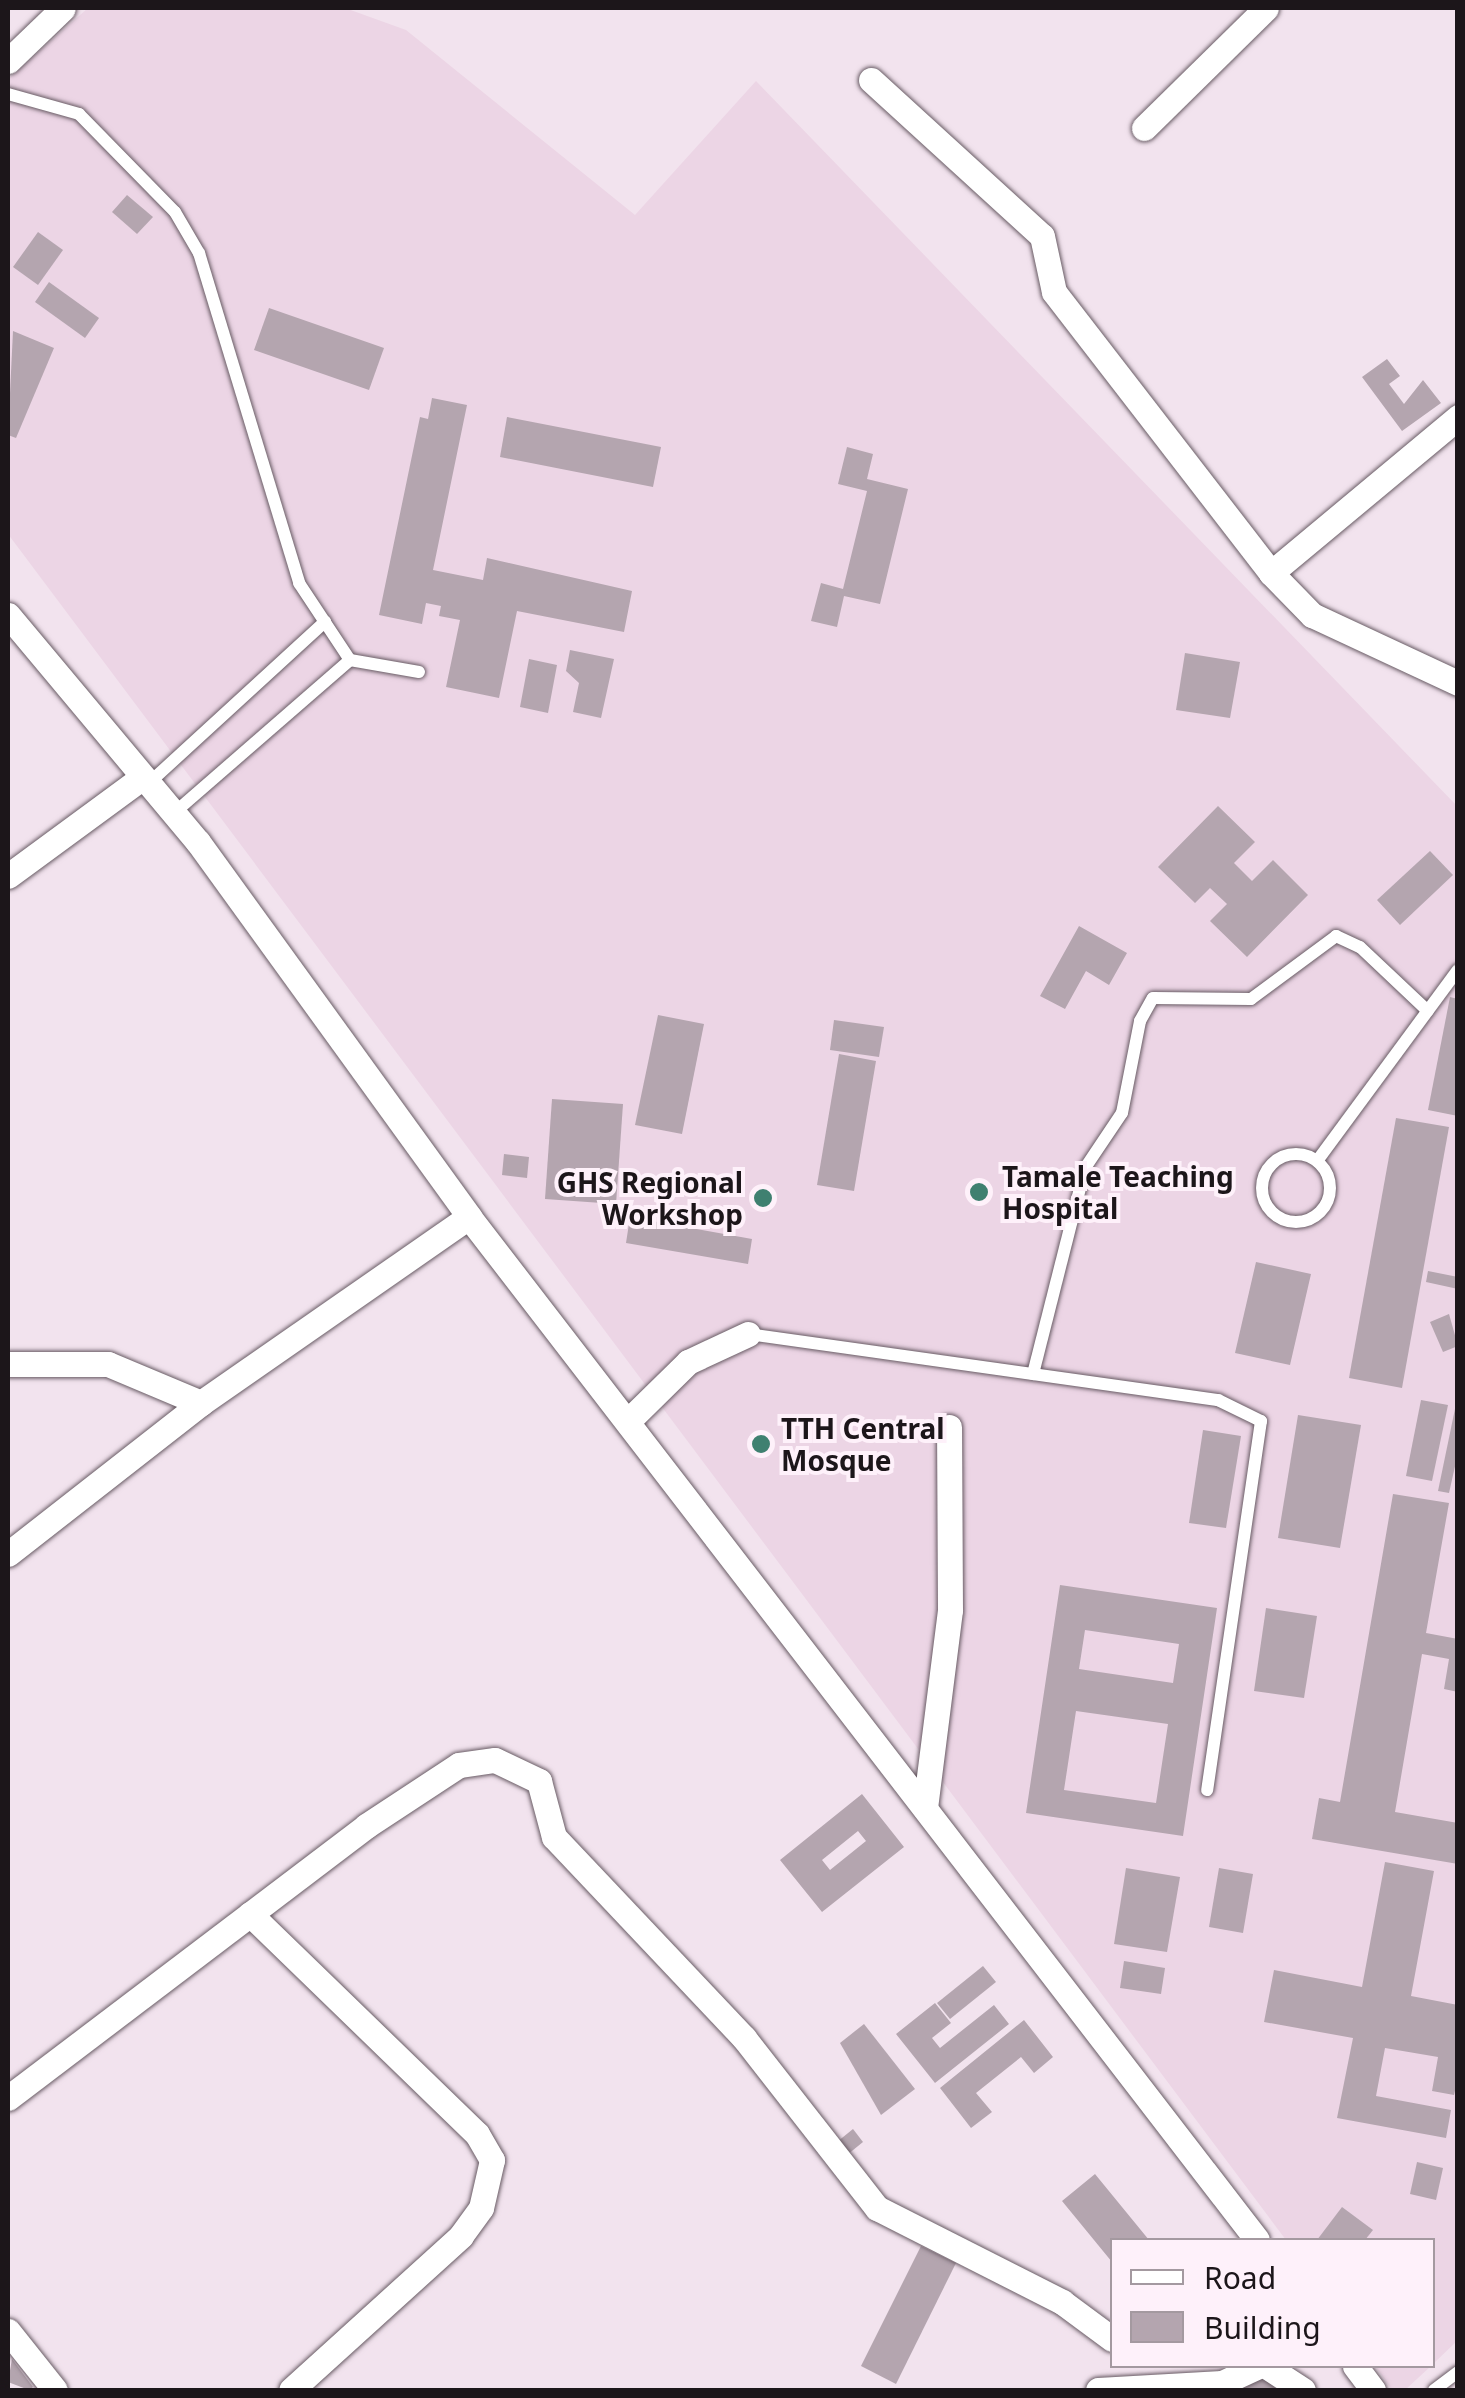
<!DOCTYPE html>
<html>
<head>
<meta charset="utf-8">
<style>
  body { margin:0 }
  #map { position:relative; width:1465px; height:2398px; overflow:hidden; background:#f2e3ee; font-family:"Noto Sans",sans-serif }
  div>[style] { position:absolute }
  .built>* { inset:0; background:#ecd5e5 }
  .building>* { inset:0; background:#b4a5af }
  .roads { filter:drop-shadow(0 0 2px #685b64) drop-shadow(0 0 2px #685b64) }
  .service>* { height:12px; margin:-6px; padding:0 6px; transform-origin:6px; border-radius:6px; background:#fff }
  .service>.ring { margin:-6px; padding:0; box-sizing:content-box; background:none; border:12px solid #fff; border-radius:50% }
  .minor>* { height:25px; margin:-12.5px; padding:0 12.5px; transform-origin:12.5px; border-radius:12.5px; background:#fff }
  .dots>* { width:28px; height:28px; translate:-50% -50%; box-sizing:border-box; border:5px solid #fef1fa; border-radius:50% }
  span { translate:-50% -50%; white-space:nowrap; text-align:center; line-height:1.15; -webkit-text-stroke:8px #fef1fa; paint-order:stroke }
  .poi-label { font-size:28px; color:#1c161a; font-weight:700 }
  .left { translate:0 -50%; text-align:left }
  .right { translate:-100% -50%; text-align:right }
  .frame { position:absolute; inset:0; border:10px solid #1c161a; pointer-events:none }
  .legend { position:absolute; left:1110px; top:2238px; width:325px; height:130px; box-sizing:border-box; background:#fef1fa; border:2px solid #a499a0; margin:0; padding:12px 18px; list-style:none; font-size:30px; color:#1c161a }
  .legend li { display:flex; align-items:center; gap:20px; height:50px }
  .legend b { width:50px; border:2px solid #a499a0 }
</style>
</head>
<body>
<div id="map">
  <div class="built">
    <div style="clip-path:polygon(88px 8px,345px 8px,406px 30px,635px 215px,756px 81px,1457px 806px,1458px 2340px,1433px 2364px,1432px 2240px,1286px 2240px,8px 534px,8px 79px)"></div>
    <div style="clip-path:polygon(1375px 2366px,1431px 2366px,1405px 2390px,1392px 2390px)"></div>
  </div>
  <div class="building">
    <div style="clip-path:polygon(127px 195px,153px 217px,137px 234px,112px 212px)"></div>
    <div style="clip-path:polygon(38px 232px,63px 250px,38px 285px,13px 267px)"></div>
    <div style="clip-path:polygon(49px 282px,99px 318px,85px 338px,35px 302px)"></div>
    <div style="clip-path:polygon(269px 308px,384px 348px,369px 390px,254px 350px)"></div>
    <div style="clip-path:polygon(13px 331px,54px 348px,16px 438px,8px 435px)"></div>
    <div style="clip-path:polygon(1387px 359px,1400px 376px,1389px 384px,1404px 404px,1423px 380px,1441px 403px,1402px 431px,1362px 377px)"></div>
    <div style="clip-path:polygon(432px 398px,467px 405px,433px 570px,483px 580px,487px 558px,632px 591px,624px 632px,517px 611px,499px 698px,446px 687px,460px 620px,439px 616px,441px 606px,426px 603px,422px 624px,379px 615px,420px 417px,428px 419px)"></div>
    <div style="clip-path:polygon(507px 417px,661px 447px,653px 487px,500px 457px)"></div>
    <div style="clip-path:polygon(847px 447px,873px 454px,867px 479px,908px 489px,880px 604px,844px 596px,837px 627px,811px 621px,821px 583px,843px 589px,867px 491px,838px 484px)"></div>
    <div style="clip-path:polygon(570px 650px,614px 659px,601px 718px,573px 712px,579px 683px,566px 671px)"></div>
    <div style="clip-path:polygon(1185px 653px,1240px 662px,1230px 718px,1176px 710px)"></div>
    <div style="clip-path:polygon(529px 659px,557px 665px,548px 713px,520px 707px)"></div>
    <div style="clip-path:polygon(1218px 806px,1255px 842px,1234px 863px,1252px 881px,1273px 860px,1308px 895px,1247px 957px,1210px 921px,1227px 904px,1210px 888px,1195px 903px,1158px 867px)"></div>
    <div style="clip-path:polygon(1430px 851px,1453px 875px,1400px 925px,1377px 900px)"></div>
    <div style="clip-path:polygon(1079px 926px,1127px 953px,1109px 985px,1086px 971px,1065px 1009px,1040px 996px)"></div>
    <div style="clip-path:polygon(1450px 997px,1458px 999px,1458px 1116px,1428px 1110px)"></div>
    <div style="clip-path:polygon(658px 1015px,704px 1024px,682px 1134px,635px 1125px)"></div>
    <div style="clip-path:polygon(834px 1020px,884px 1027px,879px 1057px,830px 1050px)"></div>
    <div style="clip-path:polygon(839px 1054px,876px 1061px,854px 1191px,817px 1185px)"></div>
    <div style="clip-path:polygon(552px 1099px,623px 1104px,616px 1204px,545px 1199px)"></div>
    <div style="clip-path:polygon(1396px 1118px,1449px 1127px,1402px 1388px,1349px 1378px)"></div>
    <div style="clip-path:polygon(504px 1154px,529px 1157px,527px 1178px,502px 1175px)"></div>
    <div style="clip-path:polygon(630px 1217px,752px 1239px,748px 1264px,626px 1243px)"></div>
    <div style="clip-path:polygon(1256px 1262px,1311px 1274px,1290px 1365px,1235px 1353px)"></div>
    <div style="clip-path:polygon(1428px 1271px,1458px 1277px,1458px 1289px,1426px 1282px)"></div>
    <div style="clip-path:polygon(1449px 1314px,1458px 1346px,1443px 1352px,1430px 1322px)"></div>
    <div style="clip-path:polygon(1421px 1400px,1448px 1405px,1432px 1481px,1406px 1476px)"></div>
    <div style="clip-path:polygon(1456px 1404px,1458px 1453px,1449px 1493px,1438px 1491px)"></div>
    <div style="clip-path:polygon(1298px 1415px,1361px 1425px,1340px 1548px,1278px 1538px)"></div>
    <div style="clip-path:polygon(1203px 1430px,1241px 1436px,1226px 1528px,1189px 1523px)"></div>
    <div style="clip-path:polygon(1393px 1494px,1449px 1503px,1426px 1633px,1458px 1639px,1458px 1692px,1444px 1689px,1449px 1659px,1422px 1654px,1395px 1812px,1458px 1823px,1458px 1864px,1312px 1839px,1319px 1798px,1340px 1802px)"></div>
    <div style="clip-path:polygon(evenodd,1060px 1585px,1217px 1608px,1183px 1836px,1026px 1813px,1060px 1585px,1085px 1630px,1179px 1644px,1173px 1683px,1079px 1669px,1085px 1630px,1060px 1585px,1076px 1711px,1168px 1724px,1156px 1803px,1064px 1790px,1076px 1711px)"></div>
    <div style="clip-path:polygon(1266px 1608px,1317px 1616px,1304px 1698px,1254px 1691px)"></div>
    <div style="clip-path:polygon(evenodd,862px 1794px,904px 1847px,822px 1912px,780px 1860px,862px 1794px,858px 1831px,866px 1841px,830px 1870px,822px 1860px,858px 1831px)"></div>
    <div style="clip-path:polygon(1385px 1862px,1434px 1871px,1411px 1996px,1458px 2005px,1458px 2078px,1454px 2095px,1432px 2091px,1438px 2057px,1385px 2048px,1376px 2096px,1451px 2110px,1446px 2138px,1337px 2118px,1353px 2038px,1264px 2022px,1274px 1970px,1362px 1987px)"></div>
    <div style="clip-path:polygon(1126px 1868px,1180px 1877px,1167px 1952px,1114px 1944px)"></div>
    <div style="clip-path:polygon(1219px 1868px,1253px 1874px,1243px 1933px,1209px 1927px)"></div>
    <div style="clip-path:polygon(1124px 1961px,1165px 1968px,1161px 1994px,1120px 1988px)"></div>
    <div style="clip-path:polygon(983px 1966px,996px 1982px,950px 2019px,937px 2003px)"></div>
    <div style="clip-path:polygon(935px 2003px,951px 2023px,932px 2038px,940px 2048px,994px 2005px,1009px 2024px,935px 2083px,896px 2034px)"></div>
    <div style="clip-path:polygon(1024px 2020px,1053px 2057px,1034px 2073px,1021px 2057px,976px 2093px,992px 2112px,971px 2128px,940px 2088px)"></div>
    <div style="clip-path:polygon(864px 2024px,915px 2089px,881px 2115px,840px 2043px)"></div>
    <div style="clip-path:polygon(853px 2129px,863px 2142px,842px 2159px,832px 2146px)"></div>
    <div style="clip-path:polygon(1417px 2162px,1443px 2168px,1436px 2200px,1410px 2194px)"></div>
    <div style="clip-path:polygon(1095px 2174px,1149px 2240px,1112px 2240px,1112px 2262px,1062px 2201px)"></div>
    <div style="clip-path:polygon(1342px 2207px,1373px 2230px,1365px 2240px,1317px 2240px)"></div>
    <div style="clip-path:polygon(921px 2246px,956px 2263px,896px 2384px,861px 2366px)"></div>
    <div style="clip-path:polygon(12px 2359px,33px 2387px,29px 2390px,8px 2382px)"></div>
    <div style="clip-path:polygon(1261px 2372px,1277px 2390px,1240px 2390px)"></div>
  </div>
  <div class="roads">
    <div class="service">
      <div style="left:8px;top:94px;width:74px;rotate:15.7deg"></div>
      <div style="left:79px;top:114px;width:137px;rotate:45.6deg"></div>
      <div style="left:175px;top:212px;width:48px;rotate:59.7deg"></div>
      <div style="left:199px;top:253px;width:345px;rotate:73.1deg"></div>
      <div style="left:299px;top:583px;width:92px;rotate:56.5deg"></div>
      <div style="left:350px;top:660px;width:70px;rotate:9.9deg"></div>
      <div style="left:149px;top:783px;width:239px;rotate:-42.5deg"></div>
      <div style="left:174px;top:813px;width:233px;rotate:-41deg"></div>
      <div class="ring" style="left:1262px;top:1154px;width:56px;height:56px"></div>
      <div style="left:1317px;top:1161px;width:237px;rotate:-53.6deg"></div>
      <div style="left:748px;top:1334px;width:475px;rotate:8deg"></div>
      <div style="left:1218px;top:1400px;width:48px;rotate:26deg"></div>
      <div style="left:1261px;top:1421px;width:373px;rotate:98.3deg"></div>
      <div style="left:1033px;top:1374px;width:212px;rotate:-75.8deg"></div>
      <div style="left:1085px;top:1168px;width:66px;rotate:-56.1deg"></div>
      <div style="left:1122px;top:1113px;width:94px;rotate:-78.9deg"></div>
      <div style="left:1140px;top:1021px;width:26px;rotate:-61deg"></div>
      <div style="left:1153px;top:998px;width:98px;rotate:0.6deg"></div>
      <div style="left:1251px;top:999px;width:106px;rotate:-36.5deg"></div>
      <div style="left:1336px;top:936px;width:26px;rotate:25deg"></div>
      <div style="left:1360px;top:947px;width:93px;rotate:43.3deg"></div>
      <div style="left:1434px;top:2390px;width:30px;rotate:-37deg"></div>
    </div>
    <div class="minor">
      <div style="left:8px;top:61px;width:76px;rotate:-43.9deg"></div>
      <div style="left:871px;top:80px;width:231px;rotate:42.4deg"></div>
      <div style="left:1042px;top:236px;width:57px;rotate:77.9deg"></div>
      <div style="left:1054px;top:292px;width:355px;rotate:52.3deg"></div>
      <div style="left:1271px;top:573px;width:59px;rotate:45.7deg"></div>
      <div style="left:1312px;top:615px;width:161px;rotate:25deg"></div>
      <div style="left:1144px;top:128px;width:171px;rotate:-44.5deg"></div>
      <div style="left:1271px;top:573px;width:244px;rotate:-39.8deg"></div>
      <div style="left:8px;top:615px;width:296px;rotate:50.1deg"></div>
      <div style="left:198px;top:842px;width:463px;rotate:54.1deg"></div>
      <div style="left:469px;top:1217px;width:1291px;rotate:52.39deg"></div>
      <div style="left:8px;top:876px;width:167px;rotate:-36.3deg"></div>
      <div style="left:8px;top:1364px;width:100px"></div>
      <div style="left:108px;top:1364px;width:101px;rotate:22.8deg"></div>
      <div style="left:629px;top:1420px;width:83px;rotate:-44.5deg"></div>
      <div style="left:688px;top:1362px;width:66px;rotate:-25deg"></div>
      <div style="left:8px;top:1554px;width:245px;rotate:-38deg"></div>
      <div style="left:201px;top:1403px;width:326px;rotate:-34.8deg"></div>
      <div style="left:925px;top:1808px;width:200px;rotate:-82.8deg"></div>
      <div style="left:950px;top:1610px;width:183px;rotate:-90.3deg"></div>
      <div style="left:250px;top:1914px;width:316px;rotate:44.1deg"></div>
      <div style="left:477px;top:2134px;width:30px;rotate:60deg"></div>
      <div style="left:492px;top:2160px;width:49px;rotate:102.9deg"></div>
      <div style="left:481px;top:2208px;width:34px;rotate:126deg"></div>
      <div style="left:461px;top:2236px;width:229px;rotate:137.8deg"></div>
      <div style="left:8px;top:2098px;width:450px;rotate:-37.2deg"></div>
      <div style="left:366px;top:1826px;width:111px;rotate:-33.3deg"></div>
      <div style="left:459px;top:1765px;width:36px;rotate:-8deg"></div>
      <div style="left:495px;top:1760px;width:49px;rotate:25.5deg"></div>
      <div style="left:539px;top:1781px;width:58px;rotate:75deg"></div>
      <div style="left:554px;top:1837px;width:277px;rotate:46.6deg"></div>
      <div style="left:744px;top:2038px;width:216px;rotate:52deg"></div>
      <div style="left:877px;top:2208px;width:208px;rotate:26.9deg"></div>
      <div style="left:1062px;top:2302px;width:62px;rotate:36.5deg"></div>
      <div style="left:8px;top:2331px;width:75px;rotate:51.5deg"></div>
      <div style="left:1266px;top:2366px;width:44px;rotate:33deg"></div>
      <div style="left:1355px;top:2366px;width:30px;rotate:53deg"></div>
      <div style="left:1098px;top:2390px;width:124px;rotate:-3.2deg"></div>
      <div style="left:1222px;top:2383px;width:40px;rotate:-25deg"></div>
    </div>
  </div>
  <div class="dots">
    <div style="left:979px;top:1192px;background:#3f8070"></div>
    <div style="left:763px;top:1198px;background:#3f8070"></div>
    <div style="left:761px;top:1444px;background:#3f8070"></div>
  </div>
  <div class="poi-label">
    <span class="left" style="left:1002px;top:1192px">Tamale Teaching<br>Hospital</span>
    <span class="right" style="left:743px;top:1198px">GHS Regional<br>Workshop</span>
    <span class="left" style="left:781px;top:1444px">TTH Central<br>Mosque</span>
  </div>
  <div class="frame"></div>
  <ul class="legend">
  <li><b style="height:12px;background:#fff"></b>Road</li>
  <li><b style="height:28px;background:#b4a5af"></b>Building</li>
  </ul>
</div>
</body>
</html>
